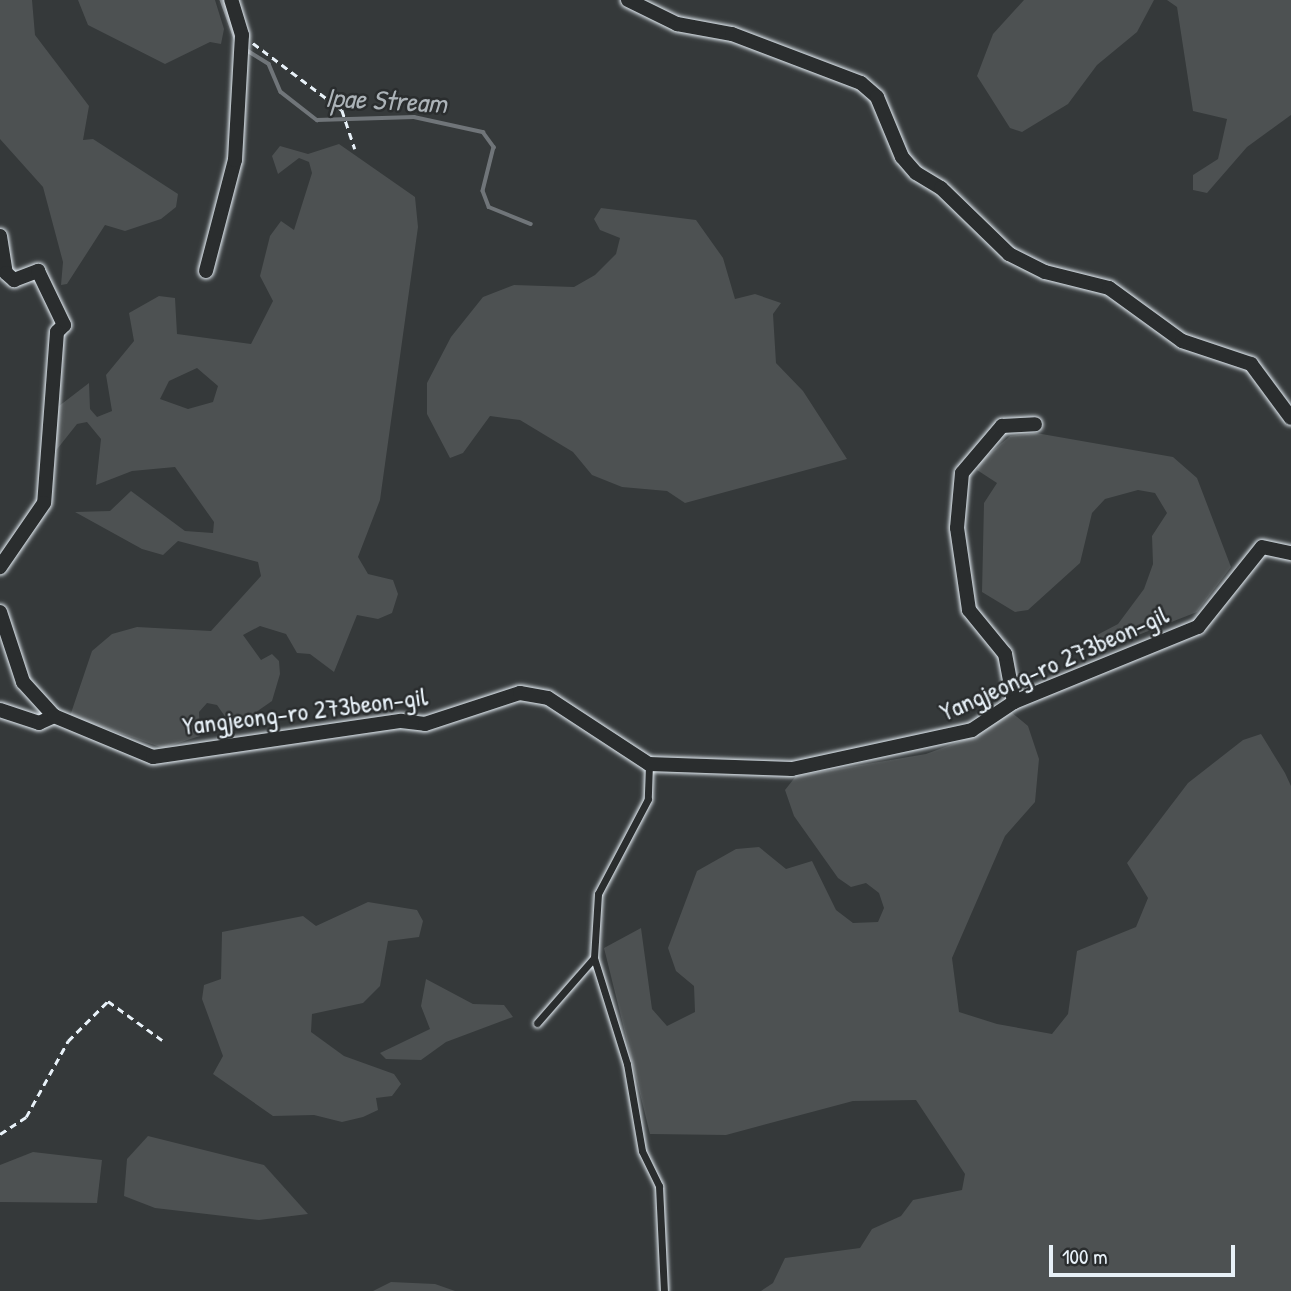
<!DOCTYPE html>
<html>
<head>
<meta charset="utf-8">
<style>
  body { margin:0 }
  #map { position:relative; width:1291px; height:1291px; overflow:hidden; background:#35393a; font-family:"Patrick Hand",sans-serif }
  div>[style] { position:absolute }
  .green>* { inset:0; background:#4d5152 }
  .stream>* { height:3.5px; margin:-1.75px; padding:0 1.75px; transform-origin:1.75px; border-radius:1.75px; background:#707579 }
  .path>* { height:2.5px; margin-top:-1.25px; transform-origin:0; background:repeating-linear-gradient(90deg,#e8f1f8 0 7px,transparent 0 12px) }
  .roads { filter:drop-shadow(0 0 2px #e8f1f8) drop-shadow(0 0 2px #e8f1f8) }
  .service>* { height:7px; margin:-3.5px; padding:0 3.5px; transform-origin:3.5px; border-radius:3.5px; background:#2a2d2e }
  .minor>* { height:14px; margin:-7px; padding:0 7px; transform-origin:7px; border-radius:7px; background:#2a2d2e }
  span { translate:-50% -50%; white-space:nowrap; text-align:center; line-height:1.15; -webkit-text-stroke:5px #2a2d2e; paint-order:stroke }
  .street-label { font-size:26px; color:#e8f1f8 }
  .water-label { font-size:28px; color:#acb3b8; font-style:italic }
  .scale { position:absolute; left:1049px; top:1245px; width:186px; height:32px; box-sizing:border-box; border:4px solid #e8f1f8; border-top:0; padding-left:9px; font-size:21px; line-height:24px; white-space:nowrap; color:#e8f1f8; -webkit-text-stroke:5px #2a2d2e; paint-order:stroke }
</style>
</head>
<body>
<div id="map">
  <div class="green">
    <div style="clip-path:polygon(0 0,32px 0,35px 35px,89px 106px,83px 140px,93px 139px,178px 194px,176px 207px,161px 219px,125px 231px,105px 225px,67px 284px,61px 285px,63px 262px,43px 187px,0 139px)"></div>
    <div style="clip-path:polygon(78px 0,215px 0,224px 29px,221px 44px,210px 42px,165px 64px,88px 25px)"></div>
    <div style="clip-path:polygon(1024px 0,1154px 0,1137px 32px,1097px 65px,1068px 104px,1022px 132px,1010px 128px,977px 76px,993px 34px)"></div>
    <div style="clip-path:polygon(1167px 0,1291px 0,1291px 115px,1247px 147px,1207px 193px,1193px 190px,1193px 175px,1218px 159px,1227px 119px,1193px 111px,1177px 7px)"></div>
    <div style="clip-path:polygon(evenodd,339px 144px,415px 197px,418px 227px,380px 500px,358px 557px,368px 574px,393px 580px,398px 594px,392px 613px,378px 619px,357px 615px,334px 672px,310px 654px,297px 653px,286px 634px,260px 626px,243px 635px,261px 660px,272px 654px,279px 661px,280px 674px,272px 701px,233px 728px,217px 705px,207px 703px,199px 712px,200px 736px,163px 748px,70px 716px,92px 651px,112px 634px,137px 627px,211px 631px,261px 576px,258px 562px,178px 541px,163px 555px,142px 549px,75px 512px,110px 511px,131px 491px,185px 531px,213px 533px,214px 522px,175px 467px,132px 471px,96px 485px,101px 439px,87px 422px,77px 424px,54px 453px,59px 406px,89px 383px,90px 409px,97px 417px,112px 411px,106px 375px,134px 341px,129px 313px,159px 296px,175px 298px,177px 334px,251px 344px,273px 301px,260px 276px,270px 236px,281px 221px,294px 230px,312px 173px,309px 162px,299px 158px,278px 174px,272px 156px,280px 146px,308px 154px,339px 144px,197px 368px,218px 386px,213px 402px,188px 409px,160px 399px,169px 381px,197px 368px)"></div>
    <div style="clip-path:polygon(601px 208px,696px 220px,723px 258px,735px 299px,755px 294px,781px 303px,773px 314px,776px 363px,803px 391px,847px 459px,685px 503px,667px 491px,622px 487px,592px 475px,573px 452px,520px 420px,490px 416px,463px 453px,450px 458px,427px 414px,427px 383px,451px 337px,483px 297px,514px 285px,574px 287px,595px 275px,616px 254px,620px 238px,600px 230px,594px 219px)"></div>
    <div style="clip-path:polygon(1036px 433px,1173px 457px,1197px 478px,1231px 567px,1197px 612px,1100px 650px,1097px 635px,1118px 624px,1144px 589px,1153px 564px,1152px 536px,1167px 513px,1155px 493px,1138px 490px,1105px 499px,1092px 513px,1080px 563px,1028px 610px,1015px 612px,982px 592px,984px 503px,997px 483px,977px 470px,980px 462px,1010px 436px)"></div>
    <div style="clip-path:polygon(1011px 712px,1028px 726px,1039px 759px,1035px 802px,1005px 836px,952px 958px,959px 1012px,997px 1024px,1052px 1034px,1068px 1014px,1077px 951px,1136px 927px,1148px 898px,1127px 863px,1188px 783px,1243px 740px,1261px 734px,1285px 773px,1291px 786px,1291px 1291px,761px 1291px,773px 1283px,785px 1258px,860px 1248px,872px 1229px,901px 1216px,913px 1200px,962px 1190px,965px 1174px,916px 1100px,853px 1101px,726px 1135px,650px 1134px,604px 948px,641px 928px,652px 1009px,667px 1026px,695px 1012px,694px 986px,676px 971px,668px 948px,697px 871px,736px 849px,759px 847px,786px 869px,812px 861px,836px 910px,853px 923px,878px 922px,884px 908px,879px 893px,866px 883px,851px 887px,838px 878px,794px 816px,785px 790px,796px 776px,926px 754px,980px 734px)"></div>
    <div style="clip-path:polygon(368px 902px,417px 910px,423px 921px,419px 937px,388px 941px,380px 986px,363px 1003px,312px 1014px,311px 1032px,344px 1056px,394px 1074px,401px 1084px,392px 1096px,376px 1098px,378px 1110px,363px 1117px,342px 1122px,314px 1115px,273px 1116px,213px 1074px,223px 1056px,202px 999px,204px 985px,221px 979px,222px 932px,303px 916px,316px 926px)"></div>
    <div style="clip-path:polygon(426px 979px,473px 1004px,504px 1005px,513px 1017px,446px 1042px,421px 1060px,386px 1059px,380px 1053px,430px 1029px,421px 1006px)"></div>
    <div style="clip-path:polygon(148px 1136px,264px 1165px,308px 1214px,259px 1220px,155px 1208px,124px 1196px,127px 1159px)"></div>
    <div style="clip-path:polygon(33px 1152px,102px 1160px,97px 1203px,0 1202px,0 1165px)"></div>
    <div style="clip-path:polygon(391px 1282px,435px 1284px,455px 1291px,373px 1291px)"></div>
  </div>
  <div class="stream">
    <div style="left:222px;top:0;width:47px;rotate:70deg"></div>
    <div style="left:245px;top:49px;width:28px;rotate:32deg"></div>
    <div style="left:269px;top:64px;width:30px;rotate:67deg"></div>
    <div style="left:281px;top:92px;width:46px;rotate:37.9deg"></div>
    <div style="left:317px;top:120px;width:97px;rotate:-1.8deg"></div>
    <div style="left:414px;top:117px;width:71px;rotate:12.3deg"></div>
    <div style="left:483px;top:132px;width:19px;rotate:54deg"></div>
    <div style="left:494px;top:147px;width:45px;rotate:104deg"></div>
    <div style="left:483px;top:191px;width:17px;rotate:69deg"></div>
    <div style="left:489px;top:207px;width:45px;rotate:22deg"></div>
  </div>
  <div class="path">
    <div style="left:253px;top:43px;width:111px;rotate:37deg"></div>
    <div style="left:342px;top:110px;width:41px;rotate:71.6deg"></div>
    <div style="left:0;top:1134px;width:31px;rotate:-33deg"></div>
    <div style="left:26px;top:1117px;width:87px;rotate:-61.1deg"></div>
    <div style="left:68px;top:1041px;width:57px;rotate:-45deg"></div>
    <div style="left:108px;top:1001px;width:67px;rotate:35.8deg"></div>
  </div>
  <div class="roads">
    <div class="service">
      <div style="left:649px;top:764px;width:35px;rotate:92deg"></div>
      <div style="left:648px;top:799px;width:107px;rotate:117.8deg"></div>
      <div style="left:598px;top:894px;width:64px;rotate:93.6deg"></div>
      <div style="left:594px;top:958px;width:111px;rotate:72.7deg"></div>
      <div style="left:627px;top:1064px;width:88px;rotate:80.2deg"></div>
      <div style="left:642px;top:1151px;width:39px;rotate:64deg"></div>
      <div style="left:659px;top:1186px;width:105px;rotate:87.3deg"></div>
      <div style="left:537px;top:1023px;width:86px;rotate:-48.8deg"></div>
    </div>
    <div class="minor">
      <div style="left:628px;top:0;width:55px;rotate:26.1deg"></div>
      <div style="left:677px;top:24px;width:56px;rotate:10.3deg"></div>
      <div style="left:732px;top:34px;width:138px;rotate:20.8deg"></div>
      <div style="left:861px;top:83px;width:21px;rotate:41deg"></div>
      <div style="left:877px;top:97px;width:65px;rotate:67.4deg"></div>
      <div style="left:902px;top:157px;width:21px;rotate:49deg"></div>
      <div style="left:916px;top:173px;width:29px;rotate:31deg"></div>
      <div style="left:941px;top:188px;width:95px;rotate:44.1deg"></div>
      <div style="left:1009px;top:254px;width:40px;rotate:26.6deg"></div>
      <div style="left:1045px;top:272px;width:66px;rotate:14deg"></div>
      <div style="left:1109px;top:288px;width:90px;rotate:36deg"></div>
      <div style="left:1182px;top:341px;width:73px;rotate:18.4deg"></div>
      <div style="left:1251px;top:364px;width:67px;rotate:53.5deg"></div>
      <div style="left:0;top:236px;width:37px;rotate:81deg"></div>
      <div style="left:6px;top:273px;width:11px;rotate:41deg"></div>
      <div style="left:14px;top:280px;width:26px;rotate:-21deg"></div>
      <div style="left:38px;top:271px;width:60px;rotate:64.3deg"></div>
      <div style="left:64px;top:325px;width:10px;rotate:135deg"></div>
      <div style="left:57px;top:332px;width:171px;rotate:94.3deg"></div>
      <div style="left:44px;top:503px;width:78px;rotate:124.5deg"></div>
      <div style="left:206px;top:271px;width:115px;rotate:-75.4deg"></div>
      <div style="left:235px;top:160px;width:125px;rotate:-86.8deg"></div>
      <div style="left:242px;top:35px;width:37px;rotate:-107deg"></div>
      <div style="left:0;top:612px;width:74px;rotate:71.8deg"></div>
      <div style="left:23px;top:682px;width:46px;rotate:47.6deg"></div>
      <div style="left:1014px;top:702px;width:49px;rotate:-100.6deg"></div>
      <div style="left:1005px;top:654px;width:57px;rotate:-129.3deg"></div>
      <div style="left:969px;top:610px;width:83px;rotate:-98.3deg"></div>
      <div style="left:957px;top:528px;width:55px;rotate:-84.8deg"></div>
      <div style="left:962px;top:473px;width:62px;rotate:-49.6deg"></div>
      <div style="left:1002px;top:426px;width:33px;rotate:-3deg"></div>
      <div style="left:0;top:710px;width:41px;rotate:18.4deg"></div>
      <div style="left:39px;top:723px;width:17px;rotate:-25deg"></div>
      <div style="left:54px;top:716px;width:107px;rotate:22.5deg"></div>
      <div style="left:153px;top:757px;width:251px;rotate:-8.3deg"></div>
      <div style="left:401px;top:721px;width:24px;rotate:7deg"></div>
      <div style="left:425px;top:724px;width:100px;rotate:-18.1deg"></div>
      <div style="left:520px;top:693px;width:28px;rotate:10deg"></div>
      <div style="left:548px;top:698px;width:121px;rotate:33.2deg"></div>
      <div style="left:649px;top:764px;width:143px;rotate:2deg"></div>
      <div style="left:792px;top:769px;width:184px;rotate:-12.2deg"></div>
      <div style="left:972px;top:730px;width:50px;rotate:-33.7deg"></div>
      <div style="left:1014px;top:702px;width:199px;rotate:-22.2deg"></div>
      <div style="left:1198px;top:627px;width:102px;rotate:-51.3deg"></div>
      <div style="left:1262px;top:547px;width:30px;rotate:12deg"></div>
    </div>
  </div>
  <div class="street-label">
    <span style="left:1054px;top:663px;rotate:-24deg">Yangjeong-ro 273beon-gil</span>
    <span style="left:305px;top:711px;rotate:-7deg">Yangjeong-ro 273beon-gil</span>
  </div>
  <div class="water-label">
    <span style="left:386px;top:100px;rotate:3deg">Ipae Stream</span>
  </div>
  <div class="scale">100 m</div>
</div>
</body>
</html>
